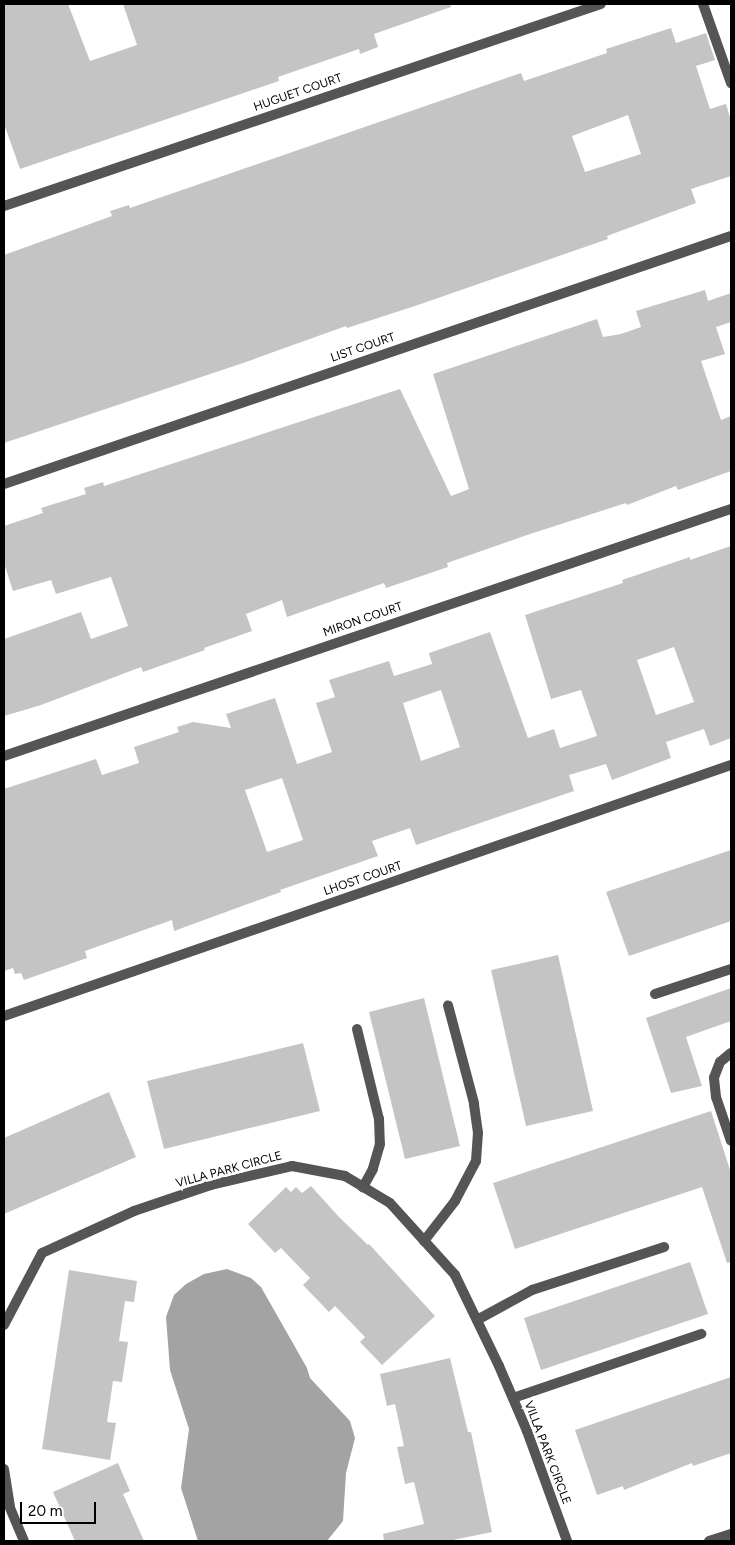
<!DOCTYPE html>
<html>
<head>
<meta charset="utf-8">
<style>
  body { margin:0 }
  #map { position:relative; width:735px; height:1545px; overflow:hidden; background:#fff; font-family:Figtree,sans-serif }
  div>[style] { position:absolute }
  .water>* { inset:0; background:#a3a3a3 }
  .building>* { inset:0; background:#c4c4c4 }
  .service>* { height:10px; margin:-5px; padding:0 5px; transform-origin:5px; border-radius:5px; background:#555 }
  .minor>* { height:10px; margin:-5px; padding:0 5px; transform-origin:5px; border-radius:5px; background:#555 }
  .tertiary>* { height:10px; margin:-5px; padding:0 5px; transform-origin:5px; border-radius:5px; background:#555 }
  span { translate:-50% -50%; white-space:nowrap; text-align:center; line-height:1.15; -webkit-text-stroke:5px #fff; paint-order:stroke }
  .street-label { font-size:12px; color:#000 }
  .frame { position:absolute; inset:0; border:5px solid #000; pointer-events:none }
  .scale { position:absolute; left:20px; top:1502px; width:76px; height:22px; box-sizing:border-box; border:2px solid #000; border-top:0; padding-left:6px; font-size:15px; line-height:18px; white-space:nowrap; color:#000; -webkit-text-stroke:4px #fff; paint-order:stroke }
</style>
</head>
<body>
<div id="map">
  <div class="water">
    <div style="clip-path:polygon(227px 1269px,251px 1278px,261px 1287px,307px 1368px,310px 1378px,350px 1421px,355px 1438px,346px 1473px,343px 1521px,327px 1541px,198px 1541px,181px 1488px,189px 1429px,170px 1370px,166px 1317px,174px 1295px,186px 1284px,204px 1274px)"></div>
  </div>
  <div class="building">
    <div style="clip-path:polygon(4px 4px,68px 4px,90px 61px,137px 45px,123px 4px,450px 4px,451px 7px,374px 34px,378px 47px,360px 54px,359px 49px,278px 77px,279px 81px,20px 169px,4px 124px)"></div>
    <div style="clip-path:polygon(evenodd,671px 28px,676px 43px,706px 33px,715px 60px,696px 66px,710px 109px,726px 104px,731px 121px,731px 176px,691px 189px,696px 203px,607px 236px,608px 239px,415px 306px,347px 328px,346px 326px,246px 362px,4px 443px,4px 255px,112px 216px,110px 211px,129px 205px,130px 208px,521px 73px,524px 81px,607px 53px,606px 49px,671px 28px,628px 115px,641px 154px,585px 172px,572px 136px,628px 115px)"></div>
    <div style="clip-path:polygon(705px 290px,708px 301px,731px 293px,731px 322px,716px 327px,725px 354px,701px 361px,721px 420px,731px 416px,731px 471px,678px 490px,676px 486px,627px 505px,626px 503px,527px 535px,447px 563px,448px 567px,386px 588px,384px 583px,287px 617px,282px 600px,246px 614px,252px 631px,204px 648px,205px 650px,143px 672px,141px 667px,41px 705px,4px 716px,4px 639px,81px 612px,91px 639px,128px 626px,111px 577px,56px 594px,51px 580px,13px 591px,4px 563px,4px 526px,43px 513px,41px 508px,86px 494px,84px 488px,103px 482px,104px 486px,400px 389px,451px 496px,469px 489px,433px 374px,597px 319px,603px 337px,621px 334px,641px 327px,636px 311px)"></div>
    <div style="clip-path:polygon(evenodd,731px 546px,731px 738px,710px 746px,704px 729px,666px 742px,671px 758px,612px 780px,606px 764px,569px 775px,574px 791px,416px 845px,410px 828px,372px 841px,378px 856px,280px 890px,281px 892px,174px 931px,172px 920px,85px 951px,87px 958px,24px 980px,21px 973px,15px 974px,13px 968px,4px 971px,4px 789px,96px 759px,102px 775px,139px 763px,134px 747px,179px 732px,177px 727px,193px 722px,231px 728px,226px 714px,275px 698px,297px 764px,332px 752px,316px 703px,335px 697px,329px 680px,389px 661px,394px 676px,432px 664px,429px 653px,490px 632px,528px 738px,554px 729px,560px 748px,597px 736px,581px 690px,551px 699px,525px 615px,623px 583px,622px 580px,690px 557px,690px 560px,731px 546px,674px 647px,694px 702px,656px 715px,637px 660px,674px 647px,731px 546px,441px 690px,460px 747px,421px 761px,403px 703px,441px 690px,731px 546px,282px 778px,303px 840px,267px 852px,245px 790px,282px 778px)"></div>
    <div style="clip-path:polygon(731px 850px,731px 921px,629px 956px,606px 892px)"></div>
    <div style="clip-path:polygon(558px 955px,593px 1111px,526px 1126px,491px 970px)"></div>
    <div style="clip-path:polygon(731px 988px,731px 1021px,686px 1037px,702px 1086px,671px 1093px,646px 1018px)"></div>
    <div style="clip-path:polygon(424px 998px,460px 1146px,405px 1159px,369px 1012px)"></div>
    <div style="clip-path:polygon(303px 1043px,320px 1111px,164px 1149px,147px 1081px)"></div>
    <div style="clip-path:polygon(109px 1092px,136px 1157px,4px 1214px,4px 1138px)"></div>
    <div style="clip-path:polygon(711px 1111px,731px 1173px,731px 1262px,727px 1263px,702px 1187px,515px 1249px,493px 1183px)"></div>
    <div style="clip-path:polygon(311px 1186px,339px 1217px,368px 1245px,369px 1244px,435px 1316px,382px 1365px,360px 1342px,365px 1337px,335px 1306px,329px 1312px,303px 1285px,310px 1278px,281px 1248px,275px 1253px,248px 1224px,286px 1187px,291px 1192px,296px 1187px,302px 1193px)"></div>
    <div style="clip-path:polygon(690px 1262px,708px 1314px,541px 1370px,524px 1318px)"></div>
    <div style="clip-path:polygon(69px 1270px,137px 1281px,134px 1302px,125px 1301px,119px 1341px,128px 1342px,122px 1382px,113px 1381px,107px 1422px,116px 1423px,110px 1460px,42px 1449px)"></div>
    <div style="clip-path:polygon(450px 1358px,468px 1432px,471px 1432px,492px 1532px,448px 1541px,384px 1541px,383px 1534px,424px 1524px,414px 1482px,405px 1484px,397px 1447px,404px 1446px,395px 1404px,387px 1406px,380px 1374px)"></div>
    <div style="clip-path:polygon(731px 1377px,731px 1453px,693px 1466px,692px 1463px,624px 1490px,623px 1486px,597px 1495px,575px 1430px)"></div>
    <div style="clip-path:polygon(118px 1463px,130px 1491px,123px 1494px,144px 1541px,75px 1541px,53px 1492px)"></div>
  </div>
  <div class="service">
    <div style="left:655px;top:994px;width:80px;rotate:-18.2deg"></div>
    <div style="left:357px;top:1029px;width:93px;rotate:76.3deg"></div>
    <div style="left:379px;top:1119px;width:25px;rotate:88deg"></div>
    <div style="left:380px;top:1144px;width:26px;rotate:106deg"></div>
    <div style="left:373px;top:1169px;width:21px;rotate:119deg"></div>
    <div style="left:731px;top:1053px;width:14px;rotate:141deg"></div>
    <div style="left:720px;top:1062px;width:17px;rotate:111deg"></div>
    <div style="left:714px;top:1078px;width:19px;rotate:84deg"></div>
    <div style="left:716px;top:1097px;width:46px;rotate:71.2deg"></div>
    <div style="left:424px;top:1241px;width:51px;rotate:-52.2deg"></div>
    <div style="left:455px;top:1201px;width:45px;rotate:-62.3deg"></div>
    <div style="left:476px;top:1161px;width:28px;rotate:-86deg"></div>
    <div style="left:478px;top:1133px;width:30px;rotate:-98deg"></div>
    <div style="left:474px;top:1103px;width:101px;rotate:-104.9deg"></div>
    <div style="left:477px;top:1320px;width:63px;rotate:-28.6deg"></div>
    <div style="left:532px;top:1290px;width:139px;rotate:-18deg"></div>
    <div style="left:513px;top:1398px;width:199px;rotate:-18.8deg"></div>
  </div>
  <div class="minor">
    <div style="left:703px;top:4px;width:84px;rotate:70.5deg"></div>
    <div style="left:4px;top:206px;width:630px;rotate:-18.69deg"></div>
    <div style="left:4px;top:484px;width:768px;rotate:-18.84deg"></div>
    <div style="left:4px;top:756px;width:768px;rotate:-18.77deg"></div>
    <div style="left:4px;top:1016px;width:769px;rotate:-19.05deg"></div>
    <div style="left:4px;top:1325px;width:81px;rotate:-62.2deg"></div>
    <div style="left:42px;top:1253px;width:101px;rotate:-24.5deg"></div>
    <div style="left:134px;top:1211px;width:81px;rotate:-18.7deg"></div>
    <div style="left:211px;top:1185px;width:83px;rotate:-13.2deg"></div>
    <div style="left:292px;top:1166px;width:54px;rotate:10.7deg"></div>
    <div style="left:345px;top:1176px;width:52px;rotate:31deg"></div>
    <div style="left:390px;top:1203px;width:97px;rotate:47.9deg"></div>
    <div style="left:455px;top:1275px;width:101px;rotate:64.2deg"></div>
    <div style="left:499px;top:1366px;width:71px;rotate:66.7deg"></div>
    <div style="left:527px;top:1431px;width:117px;rotate:70deg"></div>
    <div style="left:4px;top:1469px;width:39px;rotate:81deg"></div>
    <div style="left:10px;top:1508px;width:36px;rotate:67deg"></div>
  </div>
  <div class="tertiary">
    <div style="left:709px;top:1541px;width:23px;rotate:-18deg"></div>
  </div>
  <div class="street-label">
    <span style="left:298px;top:93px;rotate:-19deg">HUGUET COURT</span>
    <span style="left:363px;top:348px;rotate:-19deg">LIST COURT</span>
    <span style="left:363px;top:620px;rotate:-19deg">MIRON COURT</span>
    <span style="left:363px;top:879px;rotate:-19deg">LHOST COURT</span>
    <span style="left:229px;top:1170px;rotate:-15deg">VILLA PARK CIRCLE</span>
    <span style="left:547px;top:1453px;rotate:69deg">VILLA PARK CIRCLE</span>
  </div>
  <div class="frame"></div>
  <div class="scale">20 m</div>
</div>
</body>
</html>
